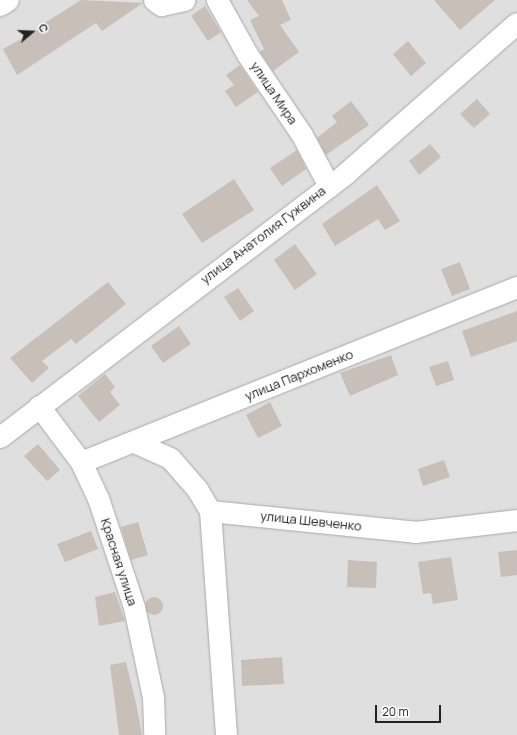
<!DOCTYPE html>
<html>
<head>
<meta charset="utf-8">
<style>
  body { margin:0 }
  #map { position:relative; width:517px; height:735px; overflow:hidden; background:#f2efe9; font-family:Manrope,sans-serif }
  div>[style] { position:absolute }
  .residential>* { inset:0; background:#e0dfdf }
  .building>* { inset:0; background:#c7bfb8 }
  .round { border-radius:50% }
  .roads { filter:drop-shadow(0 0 1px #a9a9a9) drop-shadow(0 0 1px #a9a9a9) }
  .minor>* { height:21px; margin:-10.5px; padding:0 10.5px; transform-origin:10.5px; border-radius:10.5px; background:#fff }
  span { translate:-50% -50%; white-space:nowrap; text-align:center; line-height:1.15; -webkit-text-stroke:3px #fff; paint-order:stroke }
  .street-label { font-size:13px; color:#222 }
  .north { position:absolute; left:12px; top:12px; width:40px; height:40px; -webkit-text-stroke:3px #fff; paint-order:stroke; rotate:71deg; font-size:11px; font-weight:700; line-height:16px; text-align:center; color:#222 }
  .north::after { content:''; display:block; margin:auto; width:14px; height:18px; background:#222; clip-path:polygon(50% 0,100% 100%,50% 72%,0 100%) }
  .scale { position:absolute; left:375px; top:705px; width:66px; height:18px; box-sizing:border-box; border:2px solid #222; border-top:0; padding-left:5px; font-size:12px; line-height:14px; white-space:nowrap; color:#222; -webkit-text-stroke:3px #fff; paint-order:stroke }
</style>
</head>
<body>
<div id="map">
  <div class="residential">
    <div style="clip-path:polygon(0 0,517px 0,517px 735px,0 735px)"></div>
  </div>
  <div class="building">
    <div style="clip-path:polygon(81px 0,143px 3px,102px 31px,96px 23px,17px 75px,3px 49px,45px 26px,43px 24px)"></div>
    <div style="clip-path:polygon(247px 0,282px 0,291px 20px,280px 25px,299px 52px,273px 71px,260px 52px,264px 49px,250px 20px,259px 16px)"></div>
    <div style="clip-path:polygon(434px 0,495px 0,460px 30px)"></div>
    <div style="clip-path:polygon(205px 6px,221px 32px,208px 41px,191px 16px)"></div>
    <div style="clip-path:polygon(408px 41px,426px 63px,411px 76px,393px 54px)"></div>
    <div style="clip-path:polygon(240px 65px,258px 92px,236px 107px,225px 91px,234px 85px,226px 75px)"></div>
    <div style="clip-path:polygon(477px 99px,490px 114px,474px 128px,460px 114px)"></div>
    <div style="clip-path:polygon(351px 101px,369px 125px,326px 155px,317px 138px,337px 122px,332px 116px)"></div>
    <div style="clip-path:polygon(430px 144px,441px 157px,419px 175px,409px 161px)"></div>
    <div style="clip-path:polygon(297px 150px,306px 169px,282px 186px,270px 168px)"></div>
    <div style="clip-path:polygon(234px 179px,254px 210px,202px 243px,182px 214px)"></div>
    <div style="clip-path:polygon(377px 185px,400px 221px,385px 230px,378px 219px,335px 246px,322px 224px)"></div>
    <div style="clip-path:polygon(295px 244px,317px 274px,295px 290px,274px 260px)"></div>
    <div style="clip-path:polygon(460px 262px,470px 289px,452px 296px,441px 269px)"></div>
    <div style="clip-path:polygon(108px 282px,126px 304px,76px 344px,71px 339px,42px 361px,49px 368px,32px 383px,10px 358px)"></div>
    <div style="clip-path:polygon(238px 288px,254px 311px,240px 321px,224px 297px)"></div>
    <div style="clip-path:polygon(517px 311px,517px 341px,471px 357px,462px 331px)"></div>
    <div style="clip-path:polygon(179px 326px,191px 344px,163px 363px,151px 346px)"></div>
    <div style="clip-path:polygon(391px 355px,398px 375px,350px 396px,340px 373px)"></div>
    <div style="clip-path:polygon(448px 361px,454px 380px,436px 386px,429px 367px)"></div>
    <div style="clip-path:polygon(105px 374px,115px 387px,110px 392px,120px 405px,99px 422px,78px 396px)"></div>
    <div style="clip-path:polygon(270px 402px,282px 426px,258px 438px,246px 415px)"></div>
    <div style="clip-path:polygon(38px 444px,60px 470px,47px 481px,24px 456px)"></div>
    <div style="clip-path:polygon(444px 460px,450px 477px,423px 486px,418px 469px)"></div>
    <div style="clip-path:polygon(138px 522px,148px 555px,131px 560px,121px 527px)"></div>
    <div style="clip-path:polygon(91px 531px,98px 549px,65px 562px,57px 544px)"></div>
    <div style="clip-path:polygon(517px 550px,517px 575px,501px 577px,498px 552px)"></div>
    <div style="clip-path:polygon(451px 557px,458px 600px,433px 604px,431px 593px,423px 594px,418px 562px)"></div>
    <div style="clip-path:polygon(348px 560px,377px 562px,376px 588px,347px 587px)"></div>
    <div style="clip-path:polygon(115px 592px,125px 621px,99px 626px,95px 597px)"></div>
    <div class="round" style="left:145px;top:597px;width:18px;height:18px"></div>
    <div style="clip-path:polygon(282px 657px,284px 684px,242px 686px,241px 660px)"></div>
    <div style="clip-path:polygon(126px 662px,136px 703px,142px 735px,119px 735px,110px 665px)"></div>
  </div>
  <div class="roads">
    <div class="minor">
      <div style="left:154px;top:0;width:9px;rotate:36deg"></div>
      <div style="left:161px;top:5px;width:24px;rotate:-12deg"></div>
      <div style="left:217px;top:0;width:62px;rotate:60.9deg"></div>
      <div style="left:247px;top:54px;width:98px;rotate:55.8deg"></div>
      <div style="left:302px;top:135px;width:58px;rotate:62.1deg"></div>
      <div style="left:0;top:5px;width:9px;rotate:-32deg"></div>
      <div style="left:39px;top:406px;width:70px;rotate:53.1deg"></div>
      <div style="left:81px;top:462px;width:40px;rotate:65deg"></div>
      <div style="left:98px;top:498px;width:115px;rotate:71.7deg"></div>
      <div style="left:134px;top:607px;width:92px;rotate:78.1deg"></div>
      <div style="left:153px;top:697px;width:38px;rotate:88deg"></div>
      <div style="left:0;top:437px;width:435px;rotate:-37.3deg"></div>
      <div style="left:346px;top:173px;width:227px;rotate:-41.3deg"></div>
      <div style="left:134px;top:442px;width:39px;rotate:24deg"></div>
      <div style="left:170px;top:458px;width:41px;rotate:48.9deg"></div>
      <div style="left:197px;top:489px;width:26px;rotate:59deg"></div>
      <div style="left:210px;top:511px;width:206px;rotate:5.8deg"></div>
      <div style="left:415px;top:532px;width:103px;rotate:-6.7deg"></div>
      <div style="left:81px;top:462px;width:470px;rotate:-21.9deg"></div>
      <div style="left:210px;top:511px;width:225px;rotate:85.9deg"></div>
    </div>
  </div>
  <div class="street-label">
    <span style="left:274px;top:93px;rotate:56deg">улица Мира</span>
    <span style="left:263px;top:235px;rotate:-37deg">улица Анатолия Гужвина</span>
    <span style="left:299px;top:375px;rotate:-22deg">улица Пархоменко</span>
    <span style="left:311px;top:521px;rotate:6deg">улица Шевченко</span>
    <span style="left:119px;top:562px;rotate:72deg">Красная улица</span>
  </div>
  <div class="north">С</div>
  <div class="scale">20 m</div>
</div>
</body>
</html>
